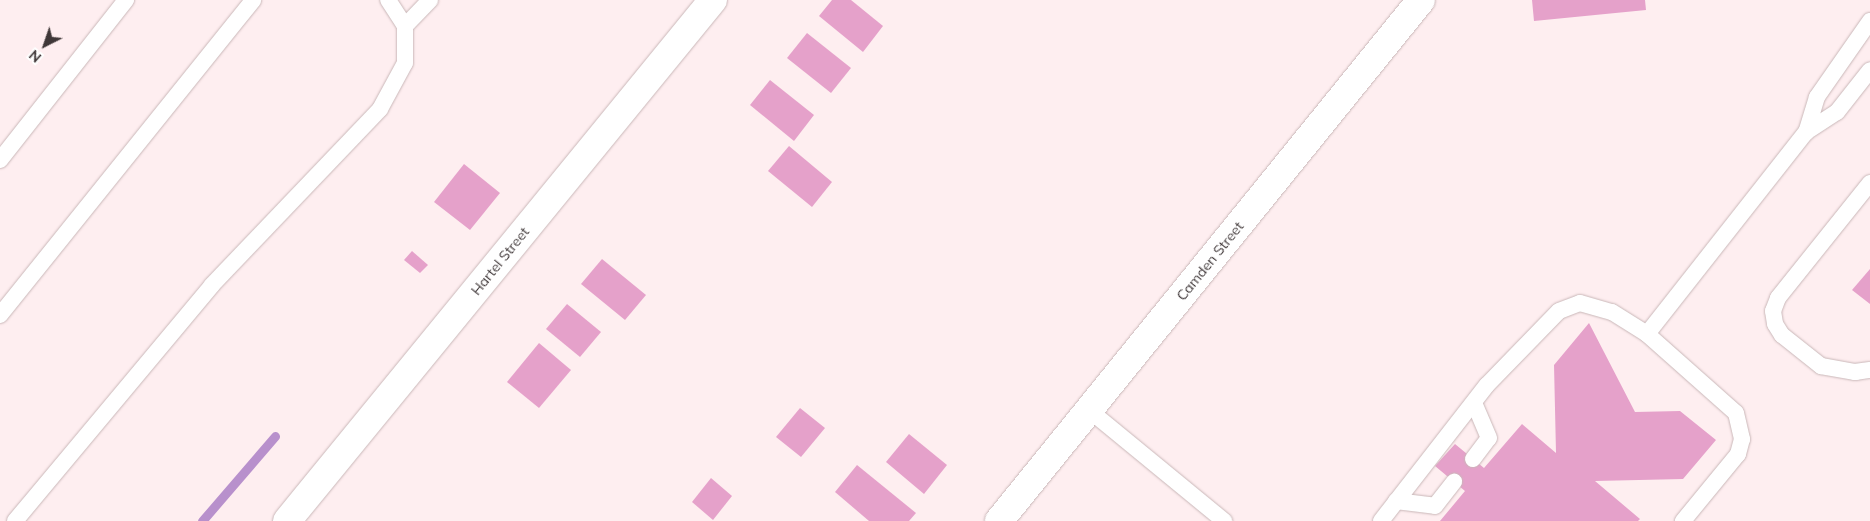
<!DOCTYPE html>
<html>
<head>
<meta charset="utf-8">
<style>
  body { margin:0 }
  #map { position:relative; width:1870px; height:521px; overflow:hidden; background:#feeef0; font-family:Mulish,sans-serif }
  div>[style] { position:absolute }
  .stream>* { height:9px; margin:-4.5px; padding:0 4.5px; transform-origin:4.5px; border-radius:4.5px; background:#b890cc }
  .building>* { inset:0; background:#e5a1ca }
  .roads { filter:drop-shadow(0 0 1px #c9b7b8) drop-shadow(0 0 1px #c9b7b8) }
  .service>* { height:16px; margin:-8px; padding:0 8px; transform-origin:8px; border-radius:8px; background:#fff }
  .minor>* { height:28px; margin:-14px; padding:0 14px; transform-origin:14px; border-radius:14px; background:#fff }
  span { translate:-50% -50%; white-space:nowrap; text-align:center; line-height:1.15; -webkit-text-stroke:4px #fff; paint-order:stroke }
  .street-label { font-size:14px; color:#3f3738 }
  .north { position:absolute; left:20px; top:20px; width:50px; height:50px; -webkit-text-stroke:4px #fff; paint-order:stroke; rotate:221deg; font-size:14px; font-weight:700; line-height:20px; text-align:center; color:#3f3738 }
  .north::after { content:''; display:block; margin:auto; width:18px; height:22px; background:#3f3738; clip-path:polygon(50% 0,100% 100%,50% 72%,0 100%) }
</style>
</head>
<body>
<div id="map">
  <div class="stream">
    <div style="left:202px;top:521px;width:112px;rotate:-49.3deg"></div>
  </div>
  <div class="building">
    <div style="clip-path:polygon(832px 0,851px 0,883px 26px,863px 52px,819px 16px)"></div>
    <div style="clip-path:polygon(1532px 0,1645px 0,1646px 10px,1534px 21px)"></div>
    <div style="clip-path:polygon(807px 33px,851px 68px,831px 93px,787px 58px)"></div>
    <div style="clip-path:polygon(770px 80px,814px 115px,794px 141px,750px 105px)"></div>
    <div style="clip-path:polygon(789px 146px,832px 182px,812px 207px,768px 171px)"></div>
    <div style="clip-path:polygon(464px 164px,500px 193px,470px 230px,434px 202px)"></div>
    <div style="clip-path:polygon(412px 251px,428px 265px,420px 273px,404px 260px)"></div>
    <div style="clip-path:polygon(602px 259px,646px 295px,625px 320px,581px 284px)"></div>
    <div style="clip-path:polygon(1870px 269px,1870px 304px,1852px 290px)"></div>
    <div style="clip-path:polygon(567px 304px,601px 332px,580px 357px,546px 329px)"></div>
    <div style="clip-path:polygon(1589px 323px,1635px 412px,1680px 411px,1716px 440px,1683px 479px,1595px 481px,1640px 519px,1638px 521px,1440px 521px,1465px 491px,1435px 466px,1455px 444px,1484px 468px,1522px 424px,1556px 453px,1554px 365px)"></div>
    <div style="clip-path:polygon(539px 343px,571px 370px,539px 408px,507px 382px)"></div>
    <div style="clip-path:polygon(800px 408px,825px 428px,801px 457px,776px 437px)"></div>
    <div style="clip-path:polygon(909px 434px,947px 465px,924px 494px,886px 462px)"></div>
    <div style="clip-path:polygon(857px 465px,916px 513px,909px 521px,869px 521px,835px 492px)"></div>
    <div style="clip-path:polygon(711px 478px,732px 496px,713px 520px,692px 502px)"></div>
  </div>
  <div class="roads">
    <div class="service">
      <div style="left:1870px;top:21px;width:93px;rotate:124.9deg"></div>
      <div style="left:1817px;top:97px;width:37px;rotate:107deg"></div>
      <div style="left:1806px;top:132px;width:37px;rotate:-33deg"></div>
      <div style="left:1837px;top:112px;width:53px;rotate:-51.8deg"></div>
      <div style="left:405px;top:26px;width:36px;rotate:-46deg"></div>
      <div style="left:0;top:160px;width:204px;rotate:-51.8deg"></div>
      <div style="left:1870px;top:183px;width:147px;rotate:128.7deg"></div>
      <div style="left:1778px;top:298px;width:14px;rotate:111deg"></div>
      <div style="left:1773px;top:311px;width:13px;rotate:81deg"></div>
      <div style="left:1775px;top:324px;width:13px;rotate:58deg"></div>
      <div style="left:1782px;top:335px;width:50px;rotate:38.5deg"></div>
      <div style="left:1821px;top:366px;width:35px;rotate:10deg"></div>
      <div style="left:1855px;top:372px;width:15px;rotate:-8deg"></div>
      <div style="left:0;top:315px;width:404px;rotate:-51.2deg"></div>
      <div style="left:1647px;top:334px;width:119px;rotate:41.6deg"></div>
      <div style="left:1736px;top:413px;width:27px;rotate:77deg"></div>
      <div style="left:1742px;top:439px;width:16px;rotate:105deg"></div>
      <div style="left:1738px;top:454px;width:87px;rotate:129.4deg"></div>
      <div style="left:1089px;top:410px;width:175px;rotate:39.4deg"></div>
      <div style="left:1473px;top:459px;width:26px;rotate:-53deg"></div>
      <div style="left:1489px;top:438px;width:38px;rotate:-113deg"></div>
      <div style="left:1396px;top:501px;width:39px;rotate:7deg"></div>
      <div style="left:1435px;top:506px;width:31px;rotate:-52deg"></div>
      <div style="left:15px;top:521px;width:307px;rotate:-50.1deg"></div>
      <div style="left:212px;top:285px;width:243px;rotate:-46.3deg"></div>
      <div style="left:380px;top:109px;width:52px;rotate:-61.5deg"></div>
      <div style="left:405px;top:63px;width:37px;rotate:-90deg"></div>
      <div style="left:405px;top:26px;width:31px;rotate:-123deg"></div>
      <div style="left:1381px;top:521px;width:172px;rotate:-52.1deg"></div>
      <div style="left:1487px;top:385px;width:103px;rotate:-45.8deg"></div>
      <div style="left:1559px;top:311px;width:22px;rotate:-21deg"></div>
      <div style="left:1580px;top:303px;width:33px;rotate:16deg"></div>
      <div style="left:1612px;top:312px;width:41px;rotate:32.2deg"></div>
      <div style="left:1647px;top:334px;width:257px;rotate:-51.8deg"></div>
    </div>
    <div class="minor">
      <div style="left:287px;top:521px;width:673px;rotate:-50.73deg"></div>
      <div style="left:999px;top:521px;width:670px;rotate:-50.99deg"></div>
    </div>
  </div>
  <div class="street-label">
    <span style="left:500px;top:261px;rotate:-51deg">Hartel Street</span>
    <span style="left:1210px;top:261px;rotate:-51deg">Camden Street</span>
  </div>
  <div class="north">N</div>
</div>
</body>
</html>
